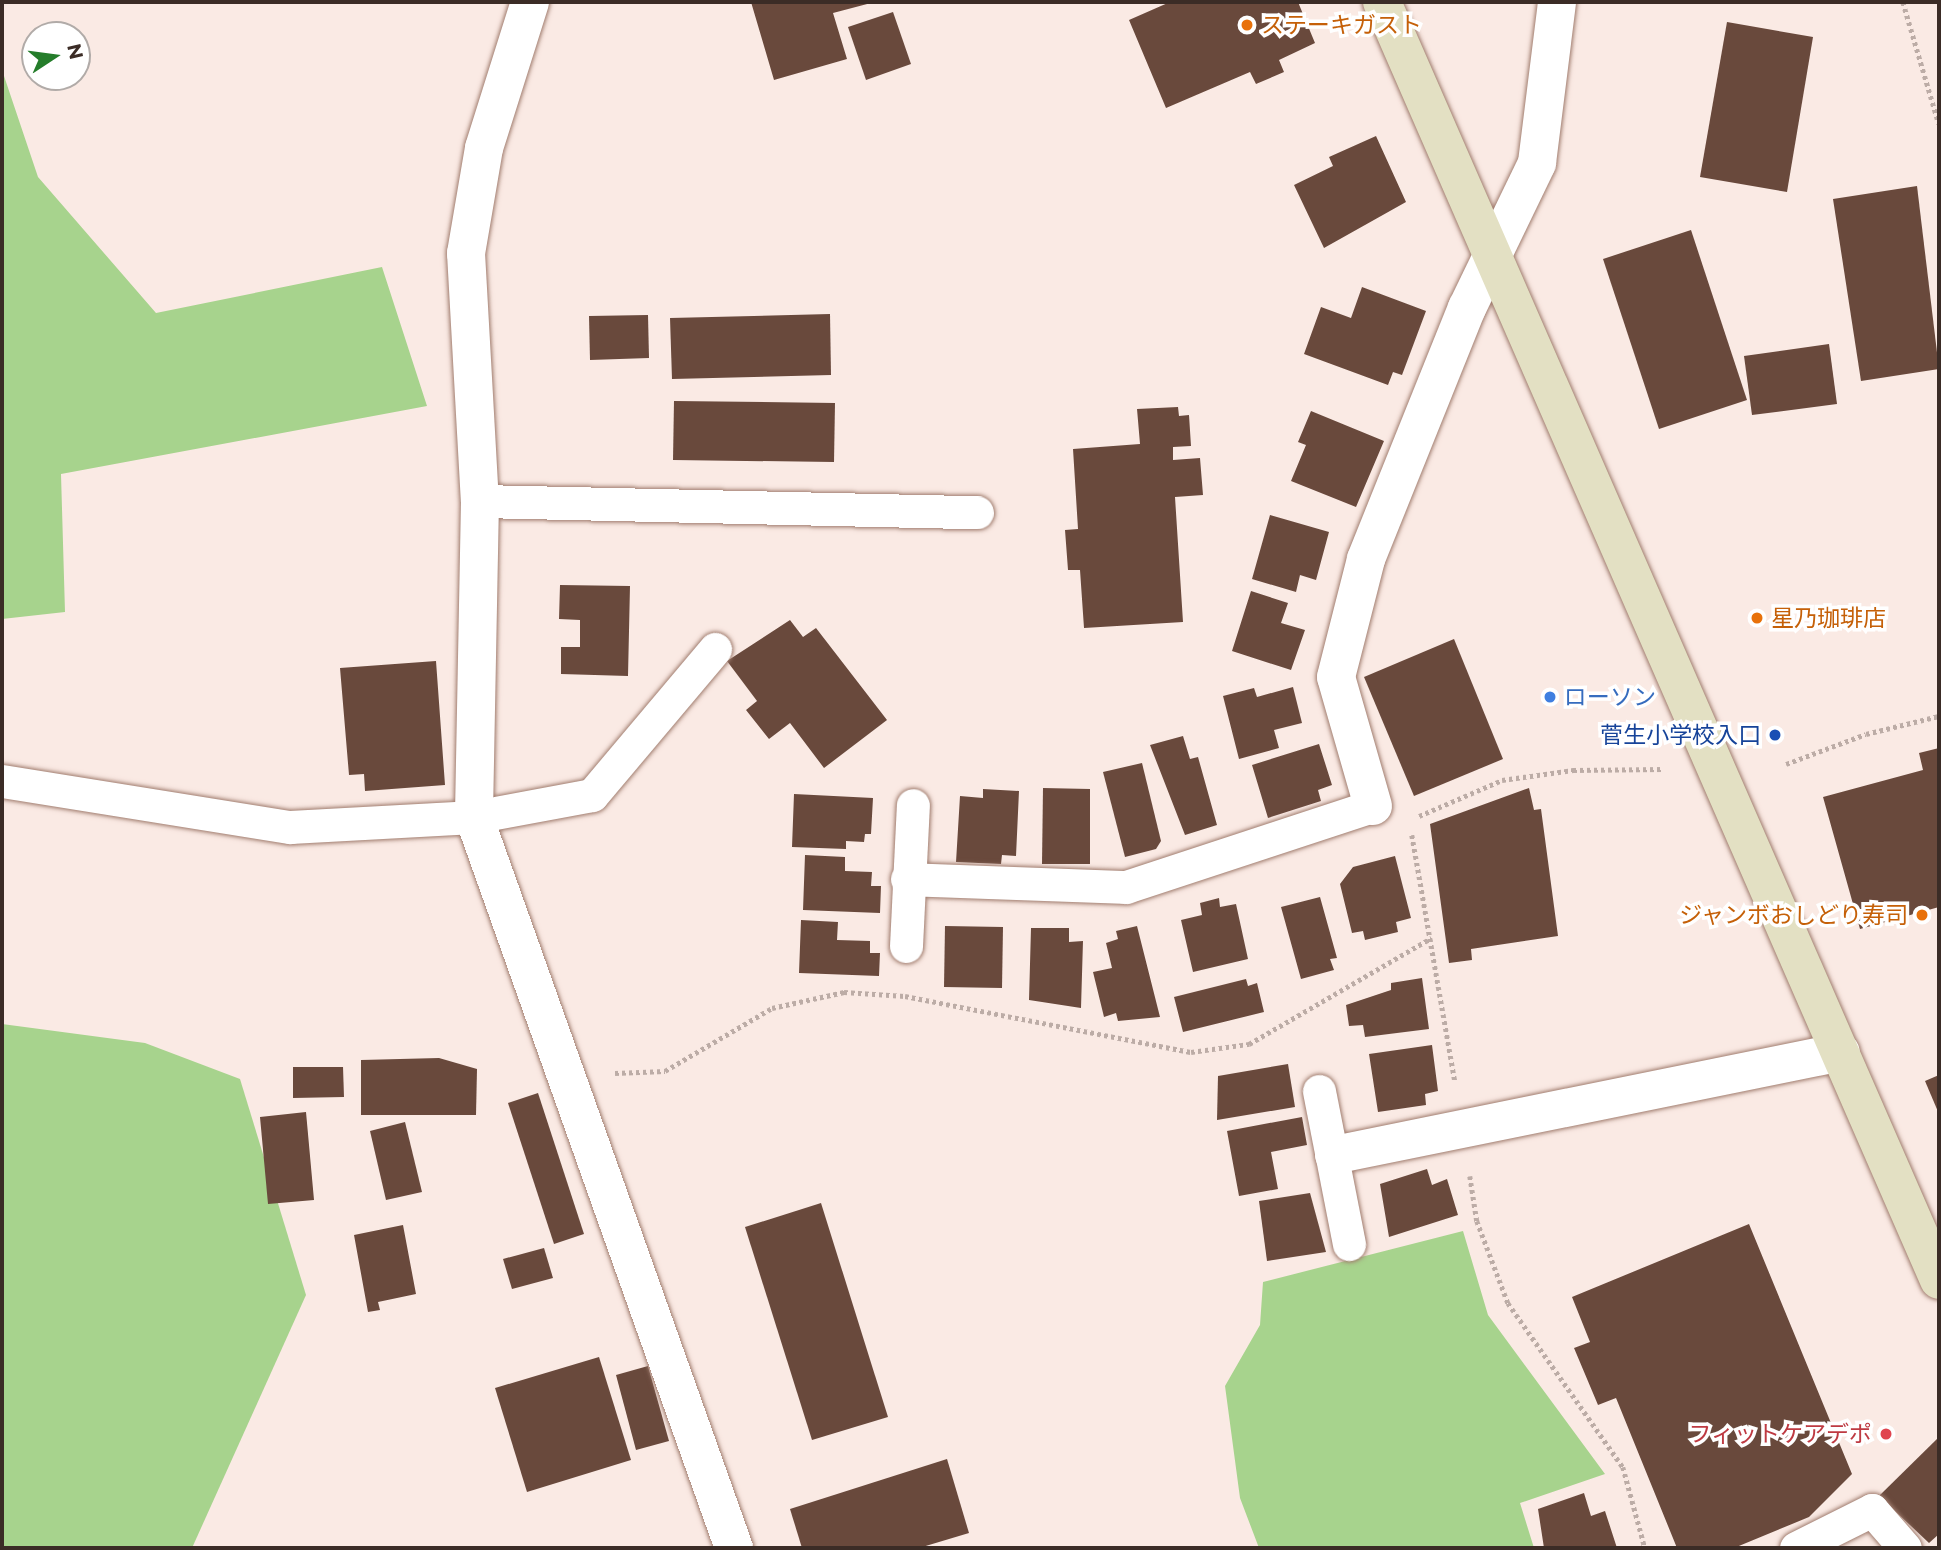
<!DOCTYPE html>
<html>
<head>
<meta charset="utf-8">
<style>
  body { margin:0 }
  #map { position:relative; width:1941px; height:1550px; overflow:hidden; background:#faeae4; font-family:Montserrat,"Noto Sans JP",sans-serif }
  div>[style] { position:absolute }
  .green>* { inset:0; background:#a7d38d }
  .building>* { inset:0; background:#69493c }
  .path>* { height:4.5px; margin-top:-2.25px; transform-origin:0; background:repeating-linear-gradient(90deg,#bcaca6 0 3.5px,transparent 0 7px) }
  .roads { filter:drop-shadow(0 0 2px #a17d6f) drop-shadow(0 0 2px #a17d6f) }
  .lane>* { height:33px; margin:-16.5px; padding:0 16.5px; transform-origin:16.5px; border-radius:16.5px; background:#fff }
  .street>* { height:38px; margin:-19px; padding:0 19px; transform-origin:19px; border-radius:19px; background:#fff }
  .secondary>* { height:38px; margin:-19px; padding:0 19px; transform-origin:19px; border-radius:19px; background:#e3e0c3 }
  .dots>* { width:19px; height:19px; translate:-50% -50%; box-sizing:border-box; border:4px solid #fff; border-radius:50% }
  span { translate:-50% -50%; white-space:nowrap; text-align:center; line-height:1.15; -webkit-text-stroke:7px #fff; paint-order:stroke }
  .food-label { font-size:23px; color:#c56008 }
  .left { translate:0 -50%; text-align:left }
  .right { translate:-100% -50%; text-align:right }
  .shop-label { font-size:23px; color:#366cbe }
  .transit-label { font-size:23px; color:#164399 }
  .health-label { font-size:23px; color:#be3a42 }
  .frame { position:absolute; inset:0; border:4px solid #3b2c26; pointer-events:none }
  .north { position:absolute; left:21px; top:21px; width:70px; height:70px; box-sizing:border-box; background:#fff; border:2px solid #b1aba8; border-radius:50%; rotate:77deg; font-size:19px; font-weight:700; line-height:28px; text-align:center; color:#3b2c26 }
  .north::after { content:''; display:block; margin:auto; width:24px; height:32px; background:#257d2b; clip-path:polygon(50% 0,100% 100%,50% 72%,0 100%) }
</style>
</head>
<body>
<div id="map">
  <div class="green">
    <div style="clip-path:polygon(2px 70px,38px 177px,156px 313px,382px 267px,427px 406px,61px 474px,65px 612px,2px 619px)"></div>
    <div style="clip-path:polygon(2px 1024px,145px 1043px,240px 1079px,306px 1295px,192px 1548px,2px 1548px)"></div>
    <div style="clip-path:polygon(1463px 1231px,1488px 1315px,1605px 1474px,1520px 1503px,1534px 1548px,1259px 1548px,1240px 1498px,1225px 1386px,1260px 1325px,1263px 1282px)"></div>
  </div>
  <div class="building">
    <div style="clip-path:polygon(751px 2px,871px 2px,871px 3px,833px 13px,847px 59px,774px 80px)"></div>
    <div style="clip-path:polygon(1170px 2px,1298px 2px,1315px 43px,1279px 60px,1284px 72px,1256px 84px,1250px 72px,1166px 108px,1129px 20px)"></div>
    <div style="clip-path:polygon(893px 12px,911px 64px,866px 80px,848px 27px)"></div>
    <div style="clip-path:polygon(1727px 22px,1813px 37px,1787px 192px,1700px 177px)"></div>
    <div style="clip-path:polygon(1376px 136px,1406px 202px,1324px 248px,1294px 185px,1333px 166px,1329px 157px)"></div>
    <div style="clip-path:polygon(1917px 186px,1939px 369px,1861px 381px,1833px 199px)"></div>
    <div style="clip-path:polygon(1691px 230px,1747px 400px,1659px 429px,1603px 259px)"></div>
    <div style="clip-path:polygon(1362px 287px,1426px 311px,1402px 375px,1393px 372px,1388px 385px,1304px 354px,1321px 307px,1351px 318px)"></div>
    <div style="clip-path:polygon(830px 314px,831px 375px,672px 379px,670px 318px)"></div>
    <div style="clip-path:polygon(648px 315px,649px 358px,590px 360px,589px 316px)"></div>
    <div style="clip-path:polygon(1829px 344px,1837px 404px,1752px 415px,1744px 356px)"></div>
    <div style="clip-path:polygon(674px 401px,835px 403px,834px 462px,673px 460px)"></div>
    <div style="clip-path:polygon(1178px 407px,1179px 416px,1189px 415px,1191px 446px,1173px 447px,1173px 460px,1200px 458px,1203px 495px,1175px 497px,1183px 622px,1084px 628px,1080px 570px,1068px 570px,1065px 530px,1078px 529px,1073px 449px,1140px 444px,1137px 409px)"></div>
    <div style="clip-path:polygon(1311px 411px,1384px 441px,1356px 507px,1291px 481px,1306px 445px,1298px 442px)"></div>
    <div style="clip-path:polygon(1270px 515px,1329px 532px,1316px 580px,1300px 575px,1296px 592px,1252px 579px)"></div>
    <div style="clip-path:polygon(560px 585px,630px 586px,628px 676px,561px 674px,561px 647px,580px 647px,580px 620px,559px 619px)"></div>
    <div style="clip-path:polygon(1251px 591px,1288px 603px,1281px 623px,1305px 630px,1291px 670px,1232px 651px)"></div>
    <div style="clip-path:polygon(790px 620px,803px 637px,816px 628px,887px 720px,824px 768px,790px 723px,769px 739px,746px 710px,757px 701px,727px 661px)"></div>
    <div style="clip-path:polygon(1454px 639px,1503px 759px,1414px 796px,1364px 677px)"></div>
    <div style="clip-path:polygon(436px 661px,445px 785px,365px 791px,364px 774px,349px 775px,340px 668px)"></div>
    <div style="clip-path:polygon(1293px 687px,1302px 723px,1274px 730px,1279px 748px,1239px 759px,1223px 696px,1254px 688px,1257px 697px)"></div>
    <div style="clip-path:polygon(1183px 736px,1190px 759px,1198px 757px,1217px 825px,1185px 835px,1150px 745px)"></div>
    <div style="clip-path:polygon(1319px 744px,1332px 785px,1318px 790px,1321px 801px,1268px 818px,1252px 765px)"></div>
    <div style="clip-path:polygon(1939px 748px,1939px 907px,1860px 929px,1823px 797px,1923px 770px,1919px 753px)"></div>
    <div style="clip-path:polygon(1142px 763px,1161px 841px,1156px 849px,1125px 857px,1103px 772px)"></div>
    <div style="clip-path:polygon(1043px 788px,1090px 789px,1090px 864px,1042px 864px)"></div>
    <div style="clip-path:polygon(1529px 788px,1534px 810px,1541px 809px,1558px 936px,1471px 949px,1472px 960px,1449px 963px,1430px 824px)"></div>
    <div style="clip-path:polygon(983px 789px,1019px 791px,1016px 856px,1002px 855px,1001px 864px,956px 862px,960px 796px,983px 798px)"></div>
    <div style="clip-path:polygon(794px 794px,873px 798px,871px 834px,865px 834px,864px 842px,846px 841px,846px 849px,792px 847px)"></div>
    <div style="clip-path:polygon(805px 855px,845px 857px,845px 871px,872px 872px,871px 886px,881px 886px,880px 913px,803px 910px)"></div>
    <div style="clip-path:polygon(1395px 856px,1411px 918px,1396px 922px,1398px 932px,1365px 940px,1363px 931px,1352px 933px,1340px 884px,1353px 867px)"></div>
    <div style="clip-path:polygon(1320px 897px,1337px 958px,1330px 959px,1334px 970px,1301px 979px,1281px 907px)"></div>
    <div style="clip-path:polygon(1219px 898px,1220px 907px,1236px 904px,1248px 959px,1193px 972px,1181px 920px,1202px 915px,1200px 903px)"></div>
    <div style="clip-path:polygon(801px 920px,838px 922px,837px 940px,870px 941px,870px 953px,880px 953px,879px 976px,799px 973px)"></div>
    <div style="clip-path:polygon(945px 926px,1003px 927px,1002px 988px,944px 987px)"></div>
    <div style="clip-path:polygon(1137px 926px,1160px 1017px,1118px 1021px,1116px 1013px,1104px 1017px,1093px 972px,1112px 968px,1106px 943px,1118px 939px,1116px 931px)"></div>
    <div style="clip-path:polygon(1031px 928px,1069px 928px,1069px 942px,1083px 941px,1081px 1008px,1029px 1000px)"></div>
    <div style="clip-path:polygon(1422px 978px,1429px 1029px,1365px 1037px,1363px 1025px,1349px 1026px,1346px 1005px,1391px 990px,1391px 983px)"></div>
    <div style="clip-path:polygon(1246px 979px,1248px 986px,1257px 983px,1264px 1012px,1183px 1032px,1174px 997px)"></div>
    <div style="clip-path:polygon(1432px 1045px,1438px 1091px,1425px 1094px,1426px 1105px,1378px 1112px,1369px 1054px)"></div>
    <div style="clip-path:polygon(439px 1058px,477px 1069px,476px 1115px,361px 1115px,361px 1060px)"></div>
    <div style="clip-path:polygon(1288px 1064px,1295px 1107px,1217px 1120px,1218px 1076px)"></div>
    <div style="clip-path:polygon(293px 1067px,343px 1067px,344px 1097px,293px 1098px)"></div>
    <div style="clip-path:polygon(1939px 1075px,1939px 1114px,1925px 1081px)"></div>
    <div style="clip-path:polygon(538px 1093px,584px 1234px,554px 1244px,508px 1103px)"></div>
    <div style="clip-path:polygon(306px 1112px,314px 1200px,268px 1204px,260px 1117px)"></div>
    <div style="clip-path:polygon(1302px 1117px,1307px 1145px,1271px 1152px,1278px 1189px,1239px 1196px,1227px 1131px)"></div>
    <div style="clip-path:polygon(405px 1122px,422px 1192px,386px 1200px,370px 1131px)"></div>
    <div style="clip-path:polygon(1427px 1169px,1432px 1185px,1447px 1179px,1458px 1215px,1389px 1237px,1380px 1184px)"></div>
    <div style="clip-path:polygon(1310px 1193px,1326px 1252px,1267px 1261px,1259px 1201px)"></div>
    <div style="clip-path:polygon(821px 1203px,888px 1417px,812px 1440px,745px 1227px)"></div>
    <div style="clip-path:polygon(1749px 1224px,1852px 1474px,1809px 1517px,1734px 1548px,1677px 1548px,1616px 1398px,1598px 1405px,1574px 1348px,1590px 1342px,1572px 1297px)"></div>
    <div style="clip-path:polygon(403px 1225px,416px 1294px,378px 1302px,380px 1310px,368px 1312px,354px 1235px)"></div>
    <div style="clip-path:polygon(544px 1248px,553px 1278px,512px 1289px,503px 1259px)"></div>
    <div style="clip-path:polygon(599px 1357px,631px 1460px,527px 1492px,495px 1388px)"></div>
    <div style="clip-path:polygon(648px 1366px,669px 1441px,636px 1450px,616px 1375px)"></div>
    <div style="clip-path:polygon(1939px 1437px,1939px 1534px,1929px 1543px,1879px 1496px)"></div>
    <div style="clip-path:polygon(947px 1459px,969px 1533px,919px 1548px,802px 1548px,790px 1509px)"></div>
    <div style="clip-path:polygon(1584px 1493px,1591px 1516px,1605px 1511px,1617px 1548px,1544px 1548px,1538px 1509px)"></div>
  </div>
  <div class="path">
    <div style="left:1903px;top:2px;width:127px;rotate:73.6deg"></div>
    <div style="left:1786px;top:764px;width:85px;rotate:-20.6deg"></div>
    <div style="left:1866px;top:734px;width:75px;rotate:-13.9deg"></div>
    <div style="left:1419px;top:816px;width:90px;rotate:-23.4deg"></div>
    <div style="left:1502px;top:780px;width:72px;rotate:-8deg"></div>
    <div style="left:1573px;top:770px;width:91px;rotate:-0.6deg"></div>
    <div style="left:1412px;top:835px;width:250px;rotate:80.1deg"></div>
    <div style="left:615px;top:1073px;width:50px;rotate:-2.3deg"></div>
    <div style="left:665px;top:1071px;width:124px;rotate:-30.5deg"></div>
    <div style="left:772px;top:1008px;width:74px;rotate:-12.5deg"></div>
    <div style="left:844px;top:992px;width:61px;rotate:3.8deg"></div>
    <div style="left:905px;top:996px;width:291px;rotate:11.1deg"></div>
    <div style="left:1191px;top:1052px;width:59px;rotate:-7.9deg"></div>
    <div style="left:1249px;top:1044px;width:211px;rotate:-30.2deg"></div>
    <div style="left:1470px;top:1176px;width:46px;rotate:81.2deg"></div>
    <div style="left:1477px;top:1221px;width:88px;rotate:69.3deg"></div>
    <div style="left:1508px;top:1303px;width:200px;rotate:55deg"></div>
    <div style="left:1623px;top:1467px;width:84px;rotate:74.8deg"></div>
  </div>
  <div class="roads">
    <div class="lane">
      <div style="left:480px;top:501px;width:497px;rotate:1.3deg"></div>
      <div style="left:2px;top:781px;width:292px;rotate:9.1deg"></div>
      <div style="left:290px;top:827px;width:184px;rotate:-3.1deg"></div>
      <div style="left:474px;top:817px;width:120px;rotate:-10.6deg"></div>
      <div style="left:592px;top:795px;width:191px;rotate:-49.9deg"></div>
      <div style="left:907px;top:879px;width:219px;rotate:2.1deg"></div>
      <div style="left:1126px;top:887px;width:260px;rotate:-18.2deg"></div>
      <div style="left:906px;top:946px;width:141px;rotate:-87.2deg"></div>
      <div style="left:1319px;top:1091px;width:156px;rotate:78.9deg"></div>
      <div style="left:1796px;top:1548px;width:85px;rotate:-26.6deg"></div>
      <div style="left:1872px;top:1510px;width:50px;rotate:49deg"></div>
    </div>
    <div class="street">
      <div style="left:530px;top:2px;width:153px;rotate:107.5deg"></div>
      <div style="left:484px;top:148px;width:107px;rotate:99.7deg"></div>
      <div style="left:466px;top:253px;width:248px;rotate:86.8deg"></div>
      <div style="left:480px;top:501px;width:316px;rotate:91.1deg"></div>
      <div style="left:474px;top:817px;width:776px;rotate:70.42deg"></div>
      <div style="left:1373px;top:806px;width:134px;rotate:-106deg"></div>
      <div style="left:1336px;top:677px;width:122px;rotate:-75.7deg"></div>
      <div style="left:1366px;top:559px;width:271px;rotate:-68.1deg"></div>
      <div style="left:1467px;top:308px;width:161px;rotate:-64.2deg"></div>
      <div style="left:1537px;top:163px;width:162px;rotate:-82.9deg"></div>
      <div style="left:1334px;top:1155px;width:517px;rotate:-11.48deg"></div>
    </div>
    <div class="secondary">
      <div style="left:1382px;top:2px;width:1394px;rotate:66.45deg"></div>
    </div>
  </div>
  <div class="dots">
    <div style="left:1247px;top:25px;background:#e8710a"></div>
    <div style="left:1757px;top:618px;background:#e8710a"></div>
    <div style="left:1550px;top:697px;background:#3f7fe0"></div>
    <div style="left:1775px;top:735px;background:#1a4fb4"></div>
    <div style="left:1922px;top:915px;background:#e8710a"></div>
    <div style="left:1886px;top:1434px;background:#e0444e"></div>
  </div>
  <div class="food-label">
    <span class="left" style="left:1261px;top:25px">ステーキガスト</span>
    <span class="left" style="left:1771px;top:618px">星乃珈琲店</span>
    <span class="right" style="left:1908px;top:915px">ジャンボおしどり寿司</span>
  </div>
  <div class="shop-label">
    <span class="left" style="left:1564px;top:697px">ローソン</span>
  </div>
  <div class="transit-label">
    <span class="right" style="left:1761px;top:735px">菅生小学校入口</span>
  </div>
  <div class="health-label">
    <span class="right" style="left:1872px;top:1434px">フィットケアデポ</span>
  </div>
  <div class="frame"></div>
  <div class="north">N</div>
</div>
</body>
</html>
